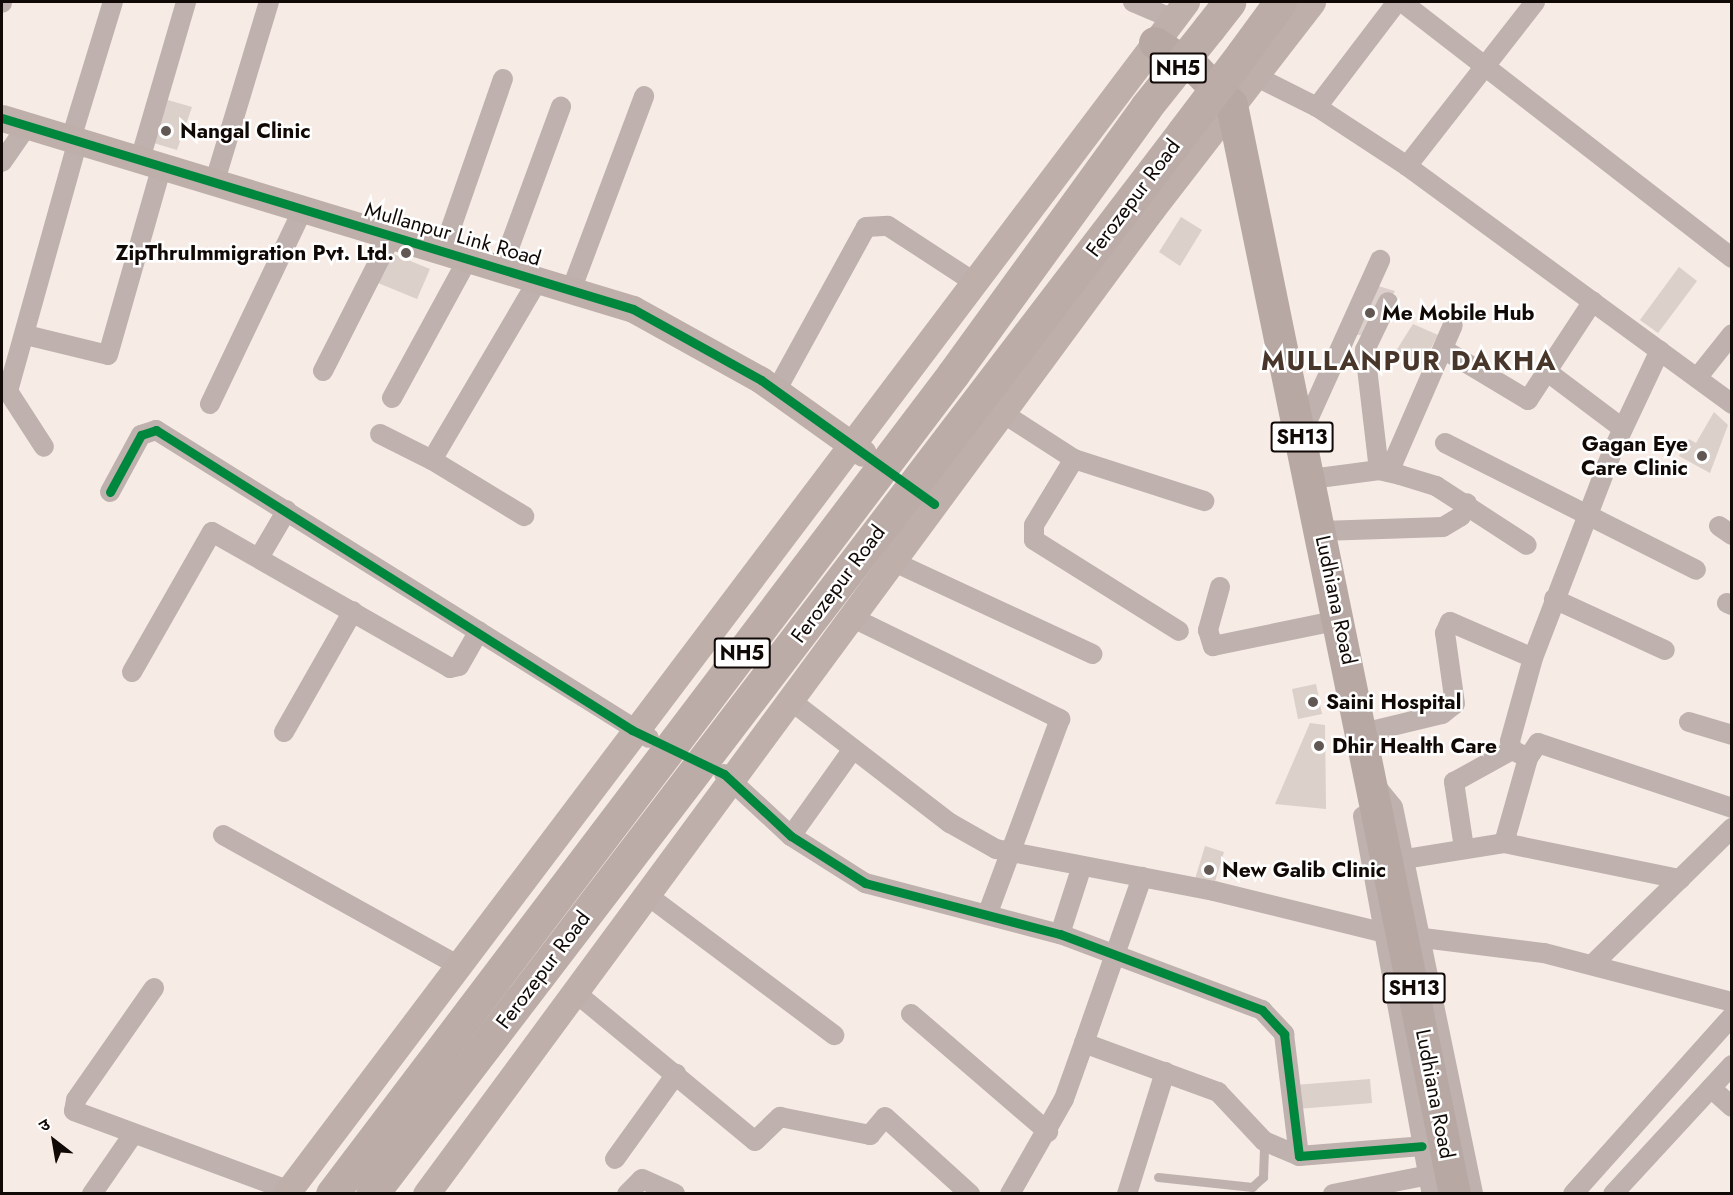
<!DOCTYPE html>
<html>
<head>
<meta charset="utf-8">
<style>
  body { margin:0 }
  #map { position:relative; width:1733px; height:1195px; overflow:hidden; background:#f6ebe5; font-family:Jost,"Noto Sans Devanagari",sans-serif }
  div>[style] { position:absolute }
  .building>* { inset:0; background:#dbd0ca }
  .lane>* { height:9px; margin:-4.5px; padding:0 4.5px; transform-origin:4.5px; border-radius:4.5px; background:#beb1ae }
  .street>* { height:20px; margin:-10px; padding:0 10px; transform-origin:10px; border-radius:10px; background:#beb1ae }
  .secondary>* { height:27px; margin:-13.5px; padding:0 13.5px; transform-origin:13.5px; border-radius:13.5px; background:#beafab }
  .primary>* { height:32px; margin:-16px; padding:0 16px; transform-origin:16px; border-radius:16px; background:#b7a8a4 }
  .highway>* { height:33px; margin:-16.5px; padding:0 16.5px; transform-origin:16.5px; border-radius:16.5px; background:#bbaca8 }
  .highway-bridge>* { height:33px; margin:-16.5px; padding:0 16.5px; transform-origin:16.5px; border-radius:16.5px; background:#bbaca8 }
  .cycleway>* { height:9px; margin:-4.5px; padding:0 4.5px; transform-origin:4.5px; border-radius:4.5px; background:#00873e }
  .dots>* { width:16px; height:16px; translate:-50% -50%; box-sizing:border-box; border:3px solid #fff; border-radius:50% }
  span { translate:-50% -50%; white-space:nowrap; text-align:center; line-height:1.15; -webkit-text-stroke:5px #fff; paint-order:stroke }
  .shield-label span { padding:2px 4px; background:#fff; border:2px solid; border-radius:4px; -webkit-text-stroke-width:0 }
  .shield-label { font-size:20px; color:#110906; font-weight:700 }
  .poi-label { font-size:21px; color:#110906; font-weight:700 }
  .left { translate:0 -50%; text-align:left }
  .right { translate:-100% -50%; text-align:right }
  .street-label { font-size:21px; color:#110906 }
  .district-label { font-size:27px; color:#49362a; font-weight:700; letter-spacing:1.5px }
  .frame { position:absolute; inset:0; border:3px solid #110906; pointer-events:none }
  .north { position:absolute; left:24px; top:1111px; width:60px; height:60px; -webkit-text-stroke:4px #fff; paint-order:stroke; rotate:329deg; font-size:16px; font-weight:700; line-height:24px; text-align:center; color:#110906 }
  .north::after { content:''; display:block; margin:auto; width:21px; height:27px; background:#110906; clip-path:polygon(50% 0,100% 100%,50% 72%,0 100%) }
</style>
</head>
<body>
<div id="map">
  <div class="building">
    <div style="clip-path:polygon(161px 98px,192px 107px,177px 150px,147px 141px)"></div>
    <div style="clip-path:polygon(1181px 217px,1202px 230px,1180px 266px,1159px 252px)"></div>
    <div style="clip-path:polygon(391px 253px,430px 269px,417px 299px,378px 283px)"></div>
    <div style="clip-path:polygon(1679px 267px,1697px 281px,1658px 333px,1640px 320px)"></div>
    <div style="clip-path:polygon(1375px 285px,1395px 291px,1369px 336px,1347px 334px)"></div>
    <div style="clip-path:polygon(1413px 324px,1438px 335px,1422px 365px,1394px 354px)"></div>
    <div style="clip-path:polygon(1714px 412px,1728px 425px,1710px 473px,1679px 456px,1689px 439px,1696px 443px)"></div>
    <div style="clip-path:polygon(1316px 684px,1322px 714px,1298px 719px,1292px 689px)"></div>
    <div style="clip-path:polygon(1310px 723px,1325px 725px,1326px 809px,1275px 804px)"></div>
    <div style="clip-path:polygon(1205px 846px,1224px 852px,1214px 885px,1195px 879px)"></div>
    <div style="clip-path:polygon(1370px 1079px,1372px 1103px,1297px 1109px,1295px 1085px)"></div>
  </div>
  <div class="lane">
    <div style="left:1158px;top:1177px;width:95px;rotate:6.1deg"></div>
    <div style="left:1252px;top:1187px;width:15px;rotate:-42deg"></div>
    <div style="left:1263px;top:1177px;width:36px;rotate:-88deg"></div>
  </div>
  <div class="street">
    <div style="left:1133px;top:2px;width:43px;rotate:23deg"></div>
    <div style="left:1402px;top:2px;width:418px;rotate:37.8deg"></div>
    <div style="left:2px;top:3px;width:1px;rotate:-90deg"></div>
    <div style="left:1255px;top:76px;width:69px;rotate:26.6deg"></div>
    <div style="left:1317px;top:107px;width:108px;rotate:33.2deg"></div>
    <div style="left:1407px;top:166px;width:403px;rotate:36.2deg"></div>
    <div style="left:1317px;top:107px;width:132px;rotate:-52.7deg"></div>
    <div style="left:71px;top:139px;width:143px;rotate:-73deg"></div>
    <div style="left:2px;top:162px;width:44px;rotate:-55.2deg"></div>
    <div style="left:139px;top:163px;width:168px;rotate:-73.7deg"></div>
    <div style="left:1407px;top:166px;width:208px;rotate:-52deg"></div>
    <div style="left:214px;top:184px;width:190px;rotate:-73.2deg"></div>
    <div style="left:444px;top:248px;width:179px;rotate:-70.8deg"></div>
    <div style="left:502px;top:267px;width:171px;rotate:-69.8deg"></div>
    <div style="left:572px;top:288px;width:205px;rotate:-69.4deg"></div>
    <div style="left:26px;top:335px;width:84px;rotate:13.7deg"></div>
    <div style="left:108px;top:355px;width:193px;rotate:-74.1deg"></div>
    <div style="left:1443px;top:349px;width:99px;rotate:31deg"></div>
    <div style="left:1528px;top:400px;width:118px;rotate:-56.7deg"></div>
    <div style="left:323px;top:371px;width:153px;rotate:-63.1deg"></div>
    <div style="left:1549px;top:373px;width:91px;rotate:37deg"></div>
    <div style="left:1697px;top:378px;width:56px;rotate:-51.5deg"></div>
    <div style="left:2px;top:382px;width:77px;rotate:57.1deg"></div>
    <div style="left:8px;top:391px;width:260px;rotate:-74.4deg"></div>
    <div style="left:776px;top:391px;width:187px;rotate:-61.2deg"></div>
    <div style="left:866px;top:227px;width:22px;rotate:-3deg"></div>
    <div style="left:888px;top:226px;width:103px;rotate:33.1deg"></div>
    <div style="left:392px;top:398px;width:161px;rotate:-61.4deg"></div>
    <div style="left:210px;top:404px;width:216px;rotate:-64.5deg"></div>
    <div style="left:1001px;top:412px;width:87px;rotate:32.8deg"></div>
    <div style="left:1074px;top:459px;width:137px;rotate:17.9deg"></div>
    <div style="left:1302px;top:433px;width:190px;rotate:-65.7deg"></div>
    <div style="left:380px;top:434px;width:58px;rotate:26.6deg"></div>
    <div style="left:432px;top:460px;width:211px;rotate:-59.5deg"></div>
    <div style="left:1445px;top:443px;width:281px;rotate:26.8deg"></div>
    <div style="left:1074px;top:459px;width:77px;rotate:121.2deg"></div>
    <div style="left:1034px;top:525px;width:15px;rotate:90deg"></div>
    <div style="left:1034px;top:540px;width:171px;rotate:32.1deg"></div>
    <div style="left:432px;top:460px;width:108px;rotate:31.3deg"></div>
    <div style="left:1379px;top:470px;width:121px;rotate:-96.7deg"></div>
    <div style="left:1365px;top:350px;width:53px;rotate:-64.4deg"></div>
    <div style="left:1389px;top:472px;width:160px;rotate:-66.5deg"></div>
    <div style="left:1311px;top:479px;width:69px;rotate:-7.5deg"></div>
    <div style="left:1379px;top:470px;width:22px;rotate:13deg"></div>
    <div style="left:1400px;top:475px;width:38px;rotate:17deg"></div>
    <div style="left:1436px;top:486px;width:108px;rotate:33deg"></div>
    <div style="left:110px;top:492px;width:65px;rotate:-61.5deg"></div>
    <div style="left:141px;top:435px;width:16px;rotate:-18deg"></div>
    <div style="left:156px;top:430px;width:581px;rotate:31.99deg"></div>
    <div style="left:1719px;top:526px;width:16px;rotate:35deg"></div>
    <div style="left:1321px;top:531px;width:122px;rotate:-1.9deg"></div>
    <div style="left:1443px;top:527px;width:21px;rotate:-31deg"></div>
    <div style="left:1461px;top:516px;width:14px;rotate:-65deg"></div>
    <div style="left:260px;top:556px;width:53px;rotate:-59.6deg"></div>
    <div style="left:892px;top:561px;width:221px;rotate:24.9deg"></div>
    <div style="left:1220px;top:587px;width:45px;rotate:105.6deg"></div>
    <div style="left:1208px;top:630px;width:17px;rotate:73deg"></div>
    <div style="left:1213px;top:646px;width:130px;rotate:-11.6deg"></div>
    <div style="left:1554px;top:599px;width:122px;rotate:24.7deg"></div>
    <div style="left:1727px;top:603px;width:5px;rotate:22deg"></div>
    <div style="left:851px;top:617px;width:233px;rotate:26deg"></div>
    <div style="left:1060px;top:719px;width:207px;rotate:110.4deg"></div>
    <div style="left:132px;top:672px;width:161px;rotate:-60.3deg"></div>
    <div style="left:212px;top:532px;width:274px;rotate:29.7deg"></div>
    <div style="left:450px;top:668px;width:9px;rotate:-13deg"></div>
    <div style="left:459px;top:666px;width:40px;rotate:-60.3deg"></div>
    <div style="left:790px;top:700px;width:202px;rotate:37.6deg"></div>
    <div style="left:950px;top:823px;width:53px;rotate:29.5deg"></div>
    <div style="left:996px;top:849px;width:222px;rotate:10.9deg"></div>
    <div style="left:1214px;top:891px;width:172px;rotate:13.8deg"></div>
    <div style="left:1689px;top:722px;width:45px;rotate:16.8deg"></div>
    <div style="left:284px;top:732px;width:139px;rotate:-60.3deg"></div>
    <div style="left:1363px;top:733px;width:81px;rotate:-13.5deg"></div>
    <div style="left:1442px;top:714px;width:16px;rotate:-38deg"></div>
    <div style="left:1455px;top:704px;width:72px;rotate:-98deg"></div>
    <div style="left:1445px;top:633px;width:12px;rotate:-66deg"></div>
    <div style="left:1450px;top:622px;width:90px;rotate:23.4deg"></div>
    <div style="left:1528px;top:758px;width:18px;rotate:-153deg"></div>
    <div style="left:1512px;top:750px;width:9px;rotate:-103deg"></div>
    <div style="left:1510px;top:741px;width:86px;rotate:-74.5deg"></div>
    <div style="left:1533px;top:658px;width:223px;rotate:-69deg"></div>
    <div style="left:1613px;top:450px;width:110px;rotate:-64.8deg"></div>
    <div style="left:724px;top:774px;width:91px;rotate:42.8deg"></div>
    <div style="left:791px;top:836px;width:88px;rotate:32.4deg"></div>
    <div style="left:865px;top:883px;width:202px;rotate:14.7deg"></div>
    <div style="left:1060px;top:934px;width:216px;rotate:20.6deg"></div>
    <div style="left:1262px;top:1010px;width:33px;rotate:47deg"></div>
    <div style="left:1284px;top:1034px;width:123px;rotate:83deg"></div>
    <div style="left:1299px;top:1156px;width:123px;rotate:-4.6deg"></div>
    <div style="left:1375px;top:785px;width:28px;rotate:51deg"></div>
    <div style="left:1393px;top:807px;width:395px;rotate:78.3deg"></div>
    <div style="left:1363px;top:816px;width:384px;rotate:79.7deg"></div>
    <div style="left:223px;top:835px;width:269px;rotate:29deg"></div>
    <div style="left:791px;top:836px;width:107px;rotate:-54.5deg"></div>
    <div style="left:1504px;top:843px;width:88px;rotate:-74.2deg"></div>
    <div style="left:1528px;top:758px;width:18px;rotate:-56deg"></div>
    <div style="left:1538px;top:743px;width:205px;rotate:18.5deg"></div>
    <div style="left:1464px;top:848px;width:67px;rotate:-98.6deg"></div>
    <div style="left:1454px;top:782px;width:66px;rotate:-28.9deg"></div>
    <div style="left:1405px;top:859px;width:100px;rotate:-9.2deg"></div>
    <div style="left:1504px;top:843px;width:180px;rotate:11.6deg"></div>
    <div style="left:647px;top:895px;width:234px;rotate:36.8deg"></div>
    <div style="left:1060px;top:934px;width:71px;rotate:-72.1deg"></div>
    <div style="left:1423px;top:938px;width:122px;rotate:7.1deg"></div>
    <div style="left:1544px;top:953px;width:194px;rotate:14.6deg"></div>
    <div style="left:1592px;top:965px;width:196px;rotate:-44.4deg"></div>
    <div style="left:154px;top:988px;width:136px;rotate:124.9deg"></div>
    <div style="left:76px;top:1100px;width:11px;rotate:100deg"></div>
    <div style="left:74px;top:1111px;width:228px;rotate:20.3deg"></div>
    <div style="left:576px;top:993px;width:232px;rotate:39.6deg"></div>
    <div style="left:755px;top:1141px;width:35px;rotate:-44deg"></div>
    <div style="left:780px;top:1117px;width:92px;rotate:11.3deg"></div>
    <div style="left:870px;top:1135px;width:23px;rotate:-50deg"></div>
    <div style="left:885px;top:1117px;width:115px;rotate:42.2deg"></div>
    <div style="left:911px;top:1014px;width:181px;rotate:40.7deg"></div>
    <div style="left:1084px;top:1043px;width:176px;rotate:-70.7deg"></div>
    <div style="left:1711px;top:1088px;width:28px;rotate:42deg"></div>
    <div style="left:615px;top:1159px;width:105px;rotate:-54.3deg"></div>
    <div style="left:92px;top:1194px;width:70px;rotate:-55.4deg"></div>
    <div style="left:627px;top:1194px;width:21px;rotate:-45deg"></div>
    <div style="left:642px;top:1179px;width:36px;rotate:24deg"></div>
    <div style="left:1010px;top:1194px;width:109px;rotate:-60.4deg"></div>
    <div style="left:1064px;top:1099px;width:59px;rotate:-70.3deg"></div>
    <div style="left:1084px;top:1043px;width:143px;rotate:20.1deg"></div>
    <div style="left:1218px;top:1092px;width:67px;rotate:46.8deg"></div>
    <div style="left:1264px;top:1141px;width:38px;rotate:23deg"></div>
    <div style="left:1127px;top:1194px;width:128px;rotate:-72.7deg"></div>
    <div style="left:1333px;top:1194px;width:98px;rotate:-11.2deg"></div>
    <div style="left:1573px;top:1194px;width:239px;rotate:-48.2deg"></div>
    <div style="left:1613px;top:1194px;width:176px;rotate:-47.3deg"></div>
  </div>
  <div class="secondary">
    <div style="left:2px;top:118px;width:659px;rotate:16.84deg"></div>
    <div style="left:633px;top:309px;width:146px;rotate:29deg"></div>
    <div style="left:761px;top:380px;width:125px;rotate:35.6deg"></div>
    <div style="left:286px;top:1194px;width:1494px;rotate:-52.95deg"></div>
    <div style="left:426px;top:1194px;width:1224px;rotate:-53.61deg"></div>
    <div style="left:1152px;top:209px;width:262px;rotate:-52.3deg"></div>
  </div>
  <div class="primary">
    <div style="left:1155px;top:43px;width:50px;rotate:32.7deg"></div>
    <div style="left:1197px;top:70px;width:49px;rotate:45deg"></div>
    <div style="left:1232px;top:105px;width:1112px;rotate:78.43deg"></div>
  </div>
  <div class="highway">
    <div style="left:1209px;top:28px;width:33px;rotate:-52deg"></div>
    <div style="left:1242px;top:54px;width:64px;rotate:-53.8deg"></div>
    <div style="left:332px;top:1194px;width:1029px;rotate:-52.86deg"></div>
    <div style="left:953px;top:374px;width:329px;rotate:-54.1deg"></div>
    <div style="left:372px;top:1194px;width:1336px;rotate:-52.63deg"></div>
  </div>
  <div class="highway-bridge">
    <div style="left:1146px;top:107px;width:101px;rotate:-51.4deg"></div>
    <div style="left:1183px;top:132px;width:98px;rotate:-52.9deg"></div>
  </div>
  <div class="cycleway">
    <div style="left:2px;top:118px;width:659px;rotate:16.84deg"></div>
    <div style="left:633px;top:309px;width:146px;rotate:29deg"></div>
    <div style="left:761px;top:380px;width:213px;rotate:35.6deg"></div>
    <div style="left:110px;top:492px;width:65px;rotate:-61.5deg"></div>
    <div style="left:141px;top:435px;width:16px;rotate:-18deg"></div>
    <div style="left:156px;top:430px;width:563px;rotate:32.22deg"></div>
    <div style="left:632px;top:730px;width:102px;rotate:25.6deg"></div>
    <div style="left:724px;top:774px;width:91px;rotate:42.8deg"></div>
    <div style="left:791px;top:836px;width:88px;rotate:32.4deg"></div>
    <div style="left:865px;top:883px;width:202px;rotate:14.7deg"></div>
    <div style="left:1060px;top:934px;width:216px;rotate:20.6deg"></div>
    <div style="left:1262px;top:1010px;width:33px;rotate:47deg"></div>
    <div style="left:1284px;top:1034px;width:123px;rotate:83deg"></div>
    <div style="left:1299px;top:1156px;width:123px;rotate:-4.6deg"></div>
  </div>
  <div class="dots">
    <div style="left:166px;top:131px;background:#615854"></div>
    <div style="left:406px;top:253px;background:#615854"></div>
    <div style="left:1370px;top:313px;background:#615854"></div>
    <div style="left:1702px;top:456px;background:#615854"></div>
    <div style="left:1313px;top:702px;background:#615854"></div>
    <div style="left:1319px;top:746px;background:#615854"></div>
    <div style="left:1209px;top:870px;background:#615854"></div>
  </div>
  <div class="shield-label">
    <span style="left:1178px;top:68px">NH5</span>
    <span style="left:1302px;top:437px">SH13</span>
    <span style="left:742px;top:653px">NH5</span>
    <span style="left:1414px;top:988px">SH13</span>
  </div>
  <div class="poi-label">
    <span class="left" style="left:180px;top:131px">Nangal Clinic</span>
    <span class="right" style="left:394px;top:253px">ZipThruImmigration Pvt. Ltd.</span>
    <span class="left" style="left:1382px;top:313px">Me Mobile Hub</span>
    <span class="right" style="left:1688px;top:456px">Gagan Eye<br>Care Clinic</span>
    <span class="left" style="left:1326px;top:702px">Saini Hospital</span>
    <span class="left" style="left:1332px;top:746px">Dhir Health Care</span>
    <span class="left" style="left:1222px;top:870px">New Galib Clinic</span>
  </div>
  <div class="street-label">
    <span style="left:1133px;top:198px;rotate:-53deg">Ferozepur Road</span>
    <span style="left:453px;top:234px;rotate:16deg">Mullanpur Link Road</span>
    <span style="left:838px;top:584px;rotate:-53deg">Ferozepur Road</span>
    <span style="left:1336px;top:600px;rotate:78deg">Ludhiana Road</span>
    <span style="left:543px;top:970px;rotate:-53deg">Ferozepur Road</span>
    <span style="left:1435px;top:1094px;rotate:79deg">Ludhiana Road</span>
  </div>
  <div class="district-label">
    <span style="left:1409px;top:361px">MULLANPUR DAKHA</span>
  </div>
  <div class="frame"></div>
  <div class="north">उ</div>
</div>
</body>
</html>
